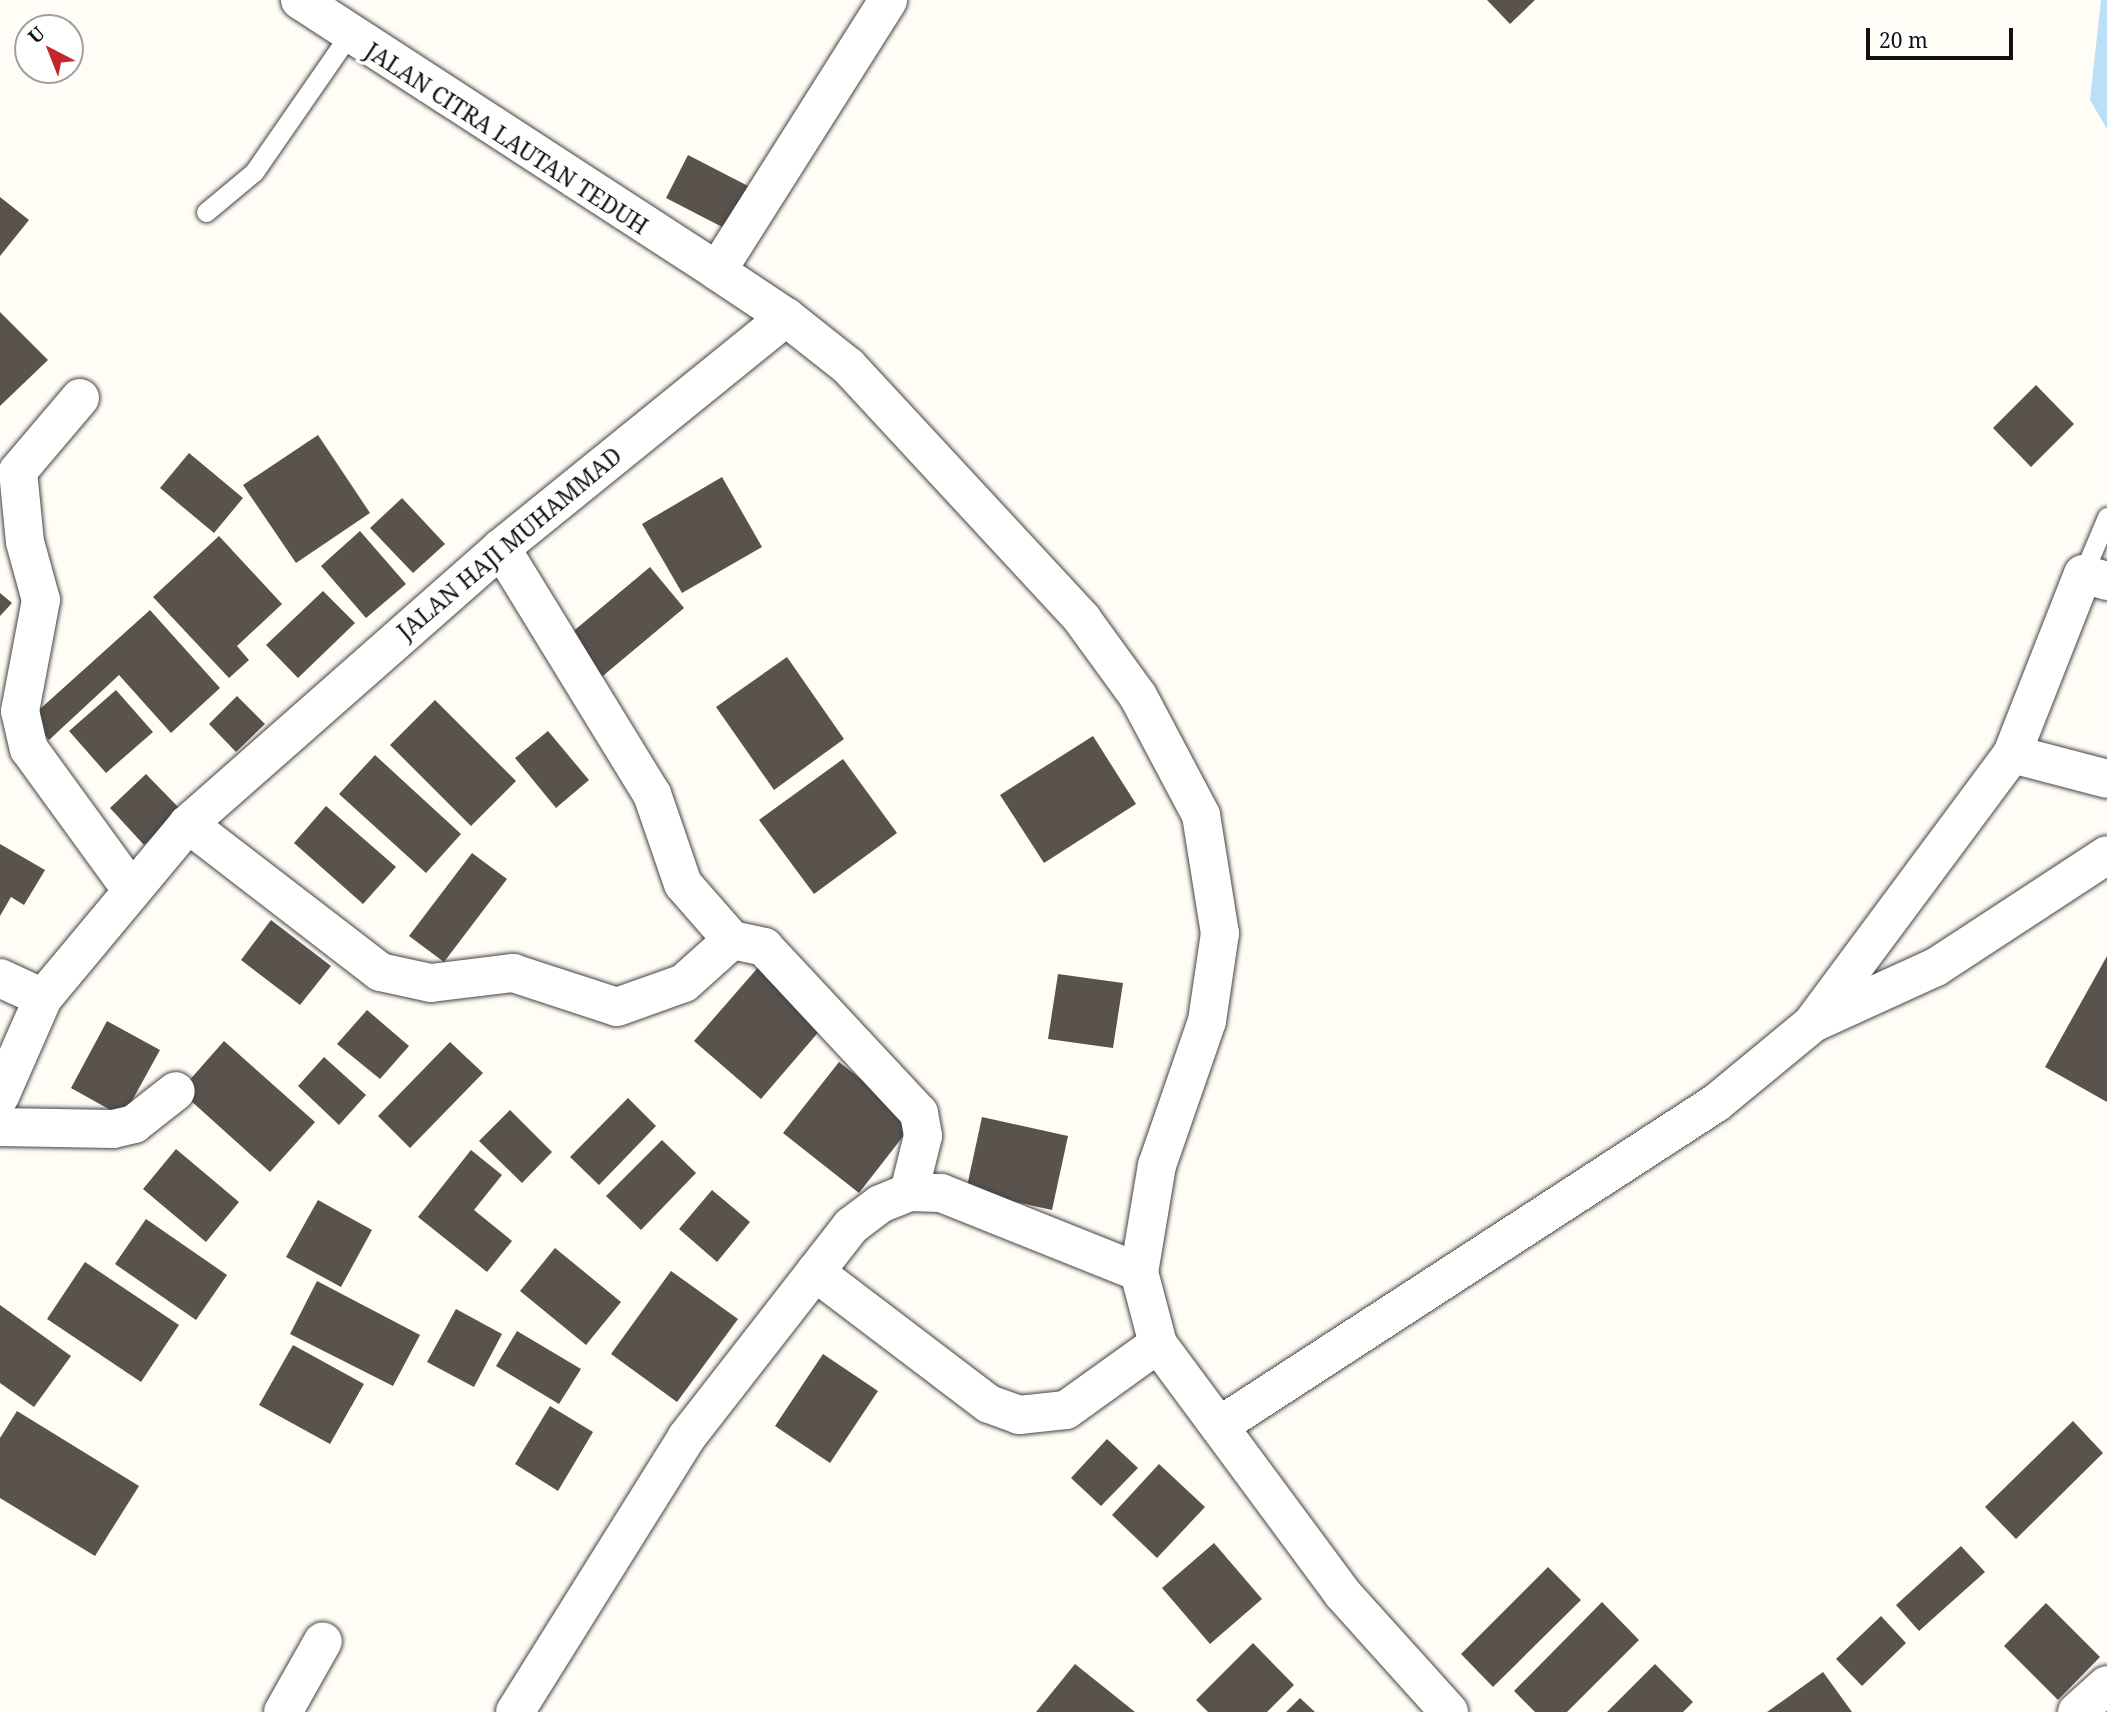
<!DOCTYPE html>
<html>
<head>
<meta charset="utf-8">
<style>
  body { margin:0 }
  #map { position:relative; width:2107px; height:1712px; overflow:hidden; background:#fffdf5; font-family:"Noto Serif",serif }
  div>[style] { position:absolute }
  .water>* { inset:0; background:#b9e0f7 }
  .building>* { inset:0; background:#5a524d }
  .roads { filter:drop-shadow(0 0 2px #444) drop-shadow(0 0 2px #444) }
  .service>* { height:19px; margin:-9.5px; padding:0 9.5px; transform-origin:9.5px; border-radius:9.5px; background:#fff }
  .minor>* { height:38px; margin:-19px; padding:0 19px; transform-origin:19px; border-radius:19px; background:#fff }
  .tertiary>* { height:38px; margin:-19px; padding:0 19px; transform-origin:19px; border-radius:19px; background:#fff }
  span { translate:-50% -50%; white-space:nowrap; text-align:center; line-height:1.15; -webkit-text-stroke:7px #fff; paint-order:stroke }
  .street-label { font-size:23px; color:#111 }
  .north { position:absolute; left:14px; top:14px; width:70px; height:70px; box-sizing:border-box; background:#fff; border:2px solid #a0a0a0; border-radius:50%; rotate:318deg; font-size:19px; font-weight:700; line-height:28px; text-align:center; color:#111 }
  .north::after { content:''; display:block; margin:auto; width:24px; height:32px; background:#c4262e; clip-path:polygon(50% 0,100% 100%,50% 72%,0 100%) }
  .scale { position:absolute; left:1866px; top:28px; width:147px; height:32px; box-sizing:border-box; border:4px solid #111; border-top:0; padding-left:9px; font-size:21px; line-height:24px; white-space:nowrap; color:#111; -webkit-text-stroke:5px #fff; paint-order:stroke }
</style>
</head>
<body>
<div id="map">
  <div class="water">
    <div style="clip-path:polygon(2101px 0,2107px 0,2107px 129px,2090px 100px)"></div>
  </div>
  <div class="building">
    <div style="clip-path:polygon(1487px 0,1535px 0,1510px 24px)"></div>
    <div style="clip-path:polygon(688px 155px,750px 187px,728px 230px,666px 198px)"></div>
    <div style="clip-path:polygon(0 197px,29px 220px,0 256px)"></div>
    <div style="clip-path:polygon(0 312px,48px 360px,0 406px)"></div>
    <div style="clip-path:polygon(2036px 385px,2074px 424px,2031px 467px,1993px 428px)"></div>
    <div style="clip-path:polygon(318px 435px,370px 513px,296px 563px,243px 485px)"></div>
    <div style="clip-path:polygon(189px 453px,243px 498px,214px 533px,160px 488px)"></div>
    <div style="clip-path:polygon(722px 477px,762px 547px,682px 593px,642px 524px)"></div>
    <div style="clip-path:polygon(402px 498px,445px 544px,413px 573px,370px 528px)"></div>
    <div style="clip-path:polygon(360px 531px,406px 584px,366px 618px,321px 566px)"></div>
    <div style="clip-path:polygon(219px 536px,282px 604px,237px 646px,249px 660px,229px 678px,153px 597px)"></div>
    <div style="clip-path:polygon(650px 567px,684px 608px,598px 680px,564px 639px)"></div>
    <div style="clip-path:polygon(323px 591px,355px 623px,298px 678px,266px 645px)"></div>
    <div style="clip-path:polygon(0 593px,12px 603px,0 616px)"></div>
    <div style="clip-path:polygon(150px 610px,220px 688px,171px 733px,119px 675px,49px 740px,30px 718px)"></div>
    <div style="clip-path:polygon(787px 657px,844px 739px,774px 790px,716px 707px)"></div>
    <div style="clip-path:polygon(116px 690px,153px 732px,106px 773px,69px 731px)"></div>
    <div style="clip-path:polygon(237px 696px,265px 724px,236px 752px,209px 724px)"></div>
    <div style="clip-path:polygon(435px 700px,516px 781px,471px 826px,390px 745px)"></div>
    <div style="clip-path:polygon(548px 731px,589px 780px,556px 808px,515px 758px)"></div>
    <div style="clip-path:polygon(1093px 736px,1136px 804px,1044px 863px,1000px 795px)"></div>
    <div style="clip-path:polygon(375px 755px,461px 834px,426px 873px,339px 794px)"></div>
    <div style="clip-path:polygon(843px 759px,897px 833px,814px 894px,759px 820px)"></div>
    <div style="clip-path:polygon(146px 774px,181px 810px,144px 845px,110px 808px)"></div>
    <div style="clip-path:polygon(326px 806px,396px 867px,363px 904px,294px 843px)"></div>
    <div style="clip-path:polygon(0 844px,45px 870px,24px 905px,11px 897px,0 916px)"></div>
    <div style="clip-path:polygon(472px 853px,507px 879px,444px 962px,409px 936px)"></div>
    <div style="clip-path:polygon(271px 920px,331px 966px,300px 1005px,241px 960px)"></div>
    <div style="clip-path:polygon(2107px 956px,2107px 1102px,2045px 1067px)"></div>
    <div style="clip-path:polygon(761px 964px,828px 1021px,761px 1099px,694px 1041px)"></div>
    <div style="clip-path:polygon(1058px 974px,1123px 983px,1113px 1048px,1048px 1039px)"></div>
    <div style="clip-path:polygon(367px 1010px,409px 1046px,380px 1079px,337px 1044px)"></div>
    <div style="clip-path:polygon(107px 1021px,160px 1050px,123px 1117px,71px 1088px)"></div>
    <div style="clip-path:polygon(224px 1041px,315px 1122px,270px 1172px,180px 1091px)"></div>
    <div style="clip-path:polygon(450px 1042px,483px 1073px,410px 1148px,378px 1116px)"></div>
    <div style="clip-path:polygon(324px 1057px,366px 1095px,339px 1125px,298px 1086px)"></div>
    <div style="clip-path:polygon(839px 1062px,915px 1121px,859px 1193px,783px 1133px)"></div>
    <div style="clip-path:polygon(628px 1098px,656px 1126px,599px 1185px,570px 1157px)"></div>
    <div style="clip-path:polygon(510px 1110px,552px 1152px,522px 1183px,479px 1141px)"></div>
    <div style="clip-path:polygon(982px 1117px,1068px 1136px,1052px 1210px,966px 1191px)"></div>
    <div style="clip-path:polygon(662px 1140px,696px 1173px,641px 1230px,606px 1196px)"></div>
    <div style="clip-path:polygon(176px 1149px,239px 1202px,206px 1242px,143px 1189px)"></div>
    <div style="clip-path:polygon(471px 1150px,502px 1175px,474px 1210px,512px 1241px,487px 1272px,418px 1217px)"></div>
    <div style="clip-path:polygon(712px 1190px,750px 1222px,717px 1262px,679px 1229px)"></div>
    <div style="clip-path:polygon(318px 1200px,372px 1230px,341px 1287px,286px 1257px)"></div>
    <div style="clip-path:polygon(146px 1219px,227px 1275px,196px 1320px,115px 1264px)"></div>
    <div style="clip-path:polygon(555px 1248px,621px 1302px,586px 1345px,520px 1291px)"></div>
    <div style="clip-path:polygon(85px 1262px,179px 1325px,141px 1382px,47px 1319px)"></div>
    <div style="clip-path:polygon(671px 1271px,738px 1319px,677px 1402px,611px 1354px)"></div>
    <div style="clip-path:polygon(317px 1281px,420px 1335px,393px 1386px,290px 1334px)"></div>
    <div style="clip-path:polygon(0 1305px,71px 1356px,34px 1407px,0 1383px)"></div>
    <div style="clip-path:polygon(456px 1309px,502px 1334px,474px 1387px,427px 1362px)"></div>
    <div style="clip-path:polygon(517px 1331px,581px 1369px,559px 1404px,496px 1366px)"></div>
    <div style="clip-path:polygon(293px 1345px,364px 1384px,330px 1444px,259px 1405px)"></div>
    <div style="clip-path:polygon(823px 1354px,878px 1391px,830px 1463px,775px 1426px)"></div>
    <div style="clip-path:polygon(550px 1406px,593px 1432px,558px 1491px,515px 1464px)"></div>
    <div style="clip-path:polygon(17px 1411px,139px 1486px,95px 1556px,0 1498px,0 1438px)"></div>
    <div style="clip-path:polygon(2073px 1421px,2103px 1453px,2016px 1539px,1985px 1507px)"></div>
    <div style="clip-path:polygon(1107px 1439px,1138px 1468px,1101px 1506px,1071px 1478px)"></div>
    <div style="clip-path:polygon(1159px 1464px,1205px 1507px,1157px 1558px,1112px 1515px)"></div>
    <div style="clip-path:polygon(1214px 1543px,1262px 1599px,1210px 1644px,1162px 1588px)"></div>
    <div style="clip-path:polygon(1961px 1546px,1985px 1572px,1919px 1631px,1896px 1605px)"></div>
    <div style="clip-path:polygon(1548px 1567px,1581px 1600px,1493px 1687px,1461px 1654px)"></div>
    <div style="clip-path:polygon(1602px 1602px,1639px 1640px,1567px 1712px,1535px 1712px,1514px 1691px)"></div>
    <div style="clip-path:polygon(2046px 1603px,2100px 1657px,2058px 1700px,2004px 1646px)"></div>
    <div style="clip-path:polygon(1881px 1616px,1906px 1643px,1862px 1686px,1836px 1659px)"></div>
    <div style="clip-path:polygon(1253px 1643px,1294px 1685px,1267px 1712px,1208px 1712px,1196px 1700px)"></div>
    <div style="clip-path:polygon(1075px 1664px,1135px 1712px,1036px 1712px)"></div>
    <div style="clip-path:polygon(1655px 1664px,1693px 1702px,1683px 1712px,1607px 1712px)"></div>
    <div style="clip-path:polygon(1823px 1672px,1852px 1712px,1767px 1712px)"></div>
    <div style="clip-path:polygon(1300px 1698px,1315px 1712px,1286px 1712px)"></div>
  </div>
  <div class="roads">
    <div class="service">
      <div style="left:206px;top:212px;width:62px;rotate:-39.8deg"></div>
      <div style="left:254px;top:172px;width:165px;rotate:-55.3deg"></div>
      <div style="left:2083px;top:574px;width:62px;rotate:-67.2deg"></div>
    </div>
    <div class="minor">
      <div style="left:300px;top:0;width:497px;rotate:33deg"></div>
      <div style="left:786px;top:317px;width:83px;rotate:-146.3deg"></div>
      <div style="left:717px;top:271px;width:320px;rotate:-57.7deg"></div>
      <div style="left:80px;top:398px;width:96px;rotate:130.3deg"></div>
      <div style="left:18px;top:471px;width:71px;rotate:84.4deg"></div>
      <div style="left:25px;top:542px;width:60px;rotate:74.6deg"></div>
      <div style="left:41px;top:600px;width:113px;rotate:100.7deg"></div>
      <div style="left:20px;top:711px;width:39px;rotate:77deg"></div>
      <div style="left:29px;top:749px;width:172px;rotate:54deg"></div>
      <div style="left:501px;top:548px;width:289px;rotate:58.5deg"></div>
      <div style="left:652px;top:794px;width:95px;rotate:71deg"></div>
      <div style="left:683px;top:884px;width:74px;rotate:48.8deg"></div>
      <div style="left:2012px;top:754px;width:98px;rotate:14.7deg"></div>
      <div style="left:188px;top:824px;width:242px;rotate:37.6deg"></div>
      <div style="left:380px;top:972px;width:52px;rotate:12.2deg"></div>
      <div style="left:431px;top:983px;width:83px;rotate:-7deg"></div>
      <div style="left:513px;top:973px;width:109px;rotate:18.1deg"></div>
      <div style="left:617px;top:1007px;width:71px;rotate:-19.7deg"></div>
      <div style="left:684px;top:983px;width:64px;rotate:-41.9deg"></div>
      <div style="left:732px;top:940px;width:33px;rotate:12deg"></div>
      <div style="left:764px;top:947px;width:227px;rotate:47deg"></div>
      <div style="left:919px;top:1113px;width:23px;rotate:80deg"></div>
      <div style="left:923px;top:1136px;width:58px;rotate:104deg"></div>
      <div style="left:0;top:978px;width:47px;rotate:24.9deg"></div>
      <div style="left:1816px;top:1018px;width:329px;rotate:-53.4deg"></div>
      <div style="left:2012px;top:754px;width:193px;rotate:-68.5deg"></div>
      <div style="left:2083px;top:574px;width:25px;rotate:16deg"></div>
      <div style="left:0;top:1127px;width:113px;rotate:1deg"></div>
      <div style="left:113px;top:1129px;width:22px;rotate:-13deg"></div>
      <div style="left:134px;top:1124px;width:53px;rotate:-38.2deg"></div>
      <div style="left:815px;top:1272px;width:218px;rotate:37.2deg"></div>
      <div style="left:989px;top:1404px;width:32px;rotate:20deg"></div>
      <div style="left:1019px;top:1415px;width:47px;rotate:-6.1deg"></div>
      <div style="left:1066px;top:1410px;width:113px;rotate:-35.7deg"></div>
      <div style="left:1219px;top:1426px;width:593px;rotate:-33.02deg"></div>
      <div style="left:1716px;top:1103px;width:126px;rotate:-39.5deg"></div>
      <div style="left:1813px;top:1023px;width:135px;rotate:-24.5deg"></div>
      <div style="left:1936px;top:967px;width:204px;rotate:-33.2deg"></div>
      <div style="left:283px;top:1712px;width:81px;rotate:-60.6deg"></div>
      <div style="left:515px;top:1712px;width:323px;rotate:-58deg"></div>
      <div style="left:686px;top:1438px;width:269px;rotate:-52.1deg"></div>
      <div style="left:851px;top:1226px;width:36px;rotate:-37deg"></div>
      <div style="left:880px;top:1204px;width:31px;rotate:-22deg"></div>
      <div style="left:909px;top:1192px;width:32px;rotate:2deg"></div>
      <div style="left:941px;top:1193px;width:213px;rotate:21.8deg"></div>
      <div style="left:2077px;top:1712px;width:40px;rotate:-42deg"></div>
    </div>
    <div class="tertiary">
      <div style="left:0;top:1096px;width:107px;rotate:-66.3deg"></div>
      <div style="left:43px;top:998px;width:226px;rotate:-50.2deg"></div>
      <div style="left:188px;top:824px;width:417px;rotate:-41.4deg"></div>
      <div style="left:501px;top:548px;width:367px;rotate:-39deg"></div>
      <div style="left:786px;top:317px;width:80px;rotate:38.4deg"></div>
      <div style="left:849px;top:367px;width:343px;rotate:47.2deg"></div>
      <div style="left:1082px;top:619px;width:95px;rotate:54deg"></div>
      <div style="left:1138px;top:696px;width:135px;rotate:62.1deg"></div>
      <div style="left:1201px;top:815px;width:120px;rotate:80.9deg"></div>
      <div style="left:1220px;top:933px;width:89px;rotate:98.4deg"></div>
      <div style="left:1207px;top:1021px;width:152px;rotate:109.1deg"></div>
      <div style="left:1157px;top:1165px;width:109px;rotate:99.5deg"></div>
      <div style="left:1139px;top:1272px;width:74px;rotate:75.2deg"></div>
      <div style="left:1158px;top:1344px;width:310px;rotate:53.5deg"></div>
      <div style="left:1342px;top:1593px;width:160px;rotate:48deg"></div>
    </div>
  </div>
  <div class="street-label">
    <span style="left:507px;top:138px;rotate:33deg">JALAN CITRA LAUTAN TEDUH</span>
    <span style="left:509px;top:543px;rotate:-40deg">JALAN HAJI MUHAMMAD</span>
  </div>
  <div class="north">U</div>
  <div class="scale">20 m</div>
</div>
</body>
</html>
